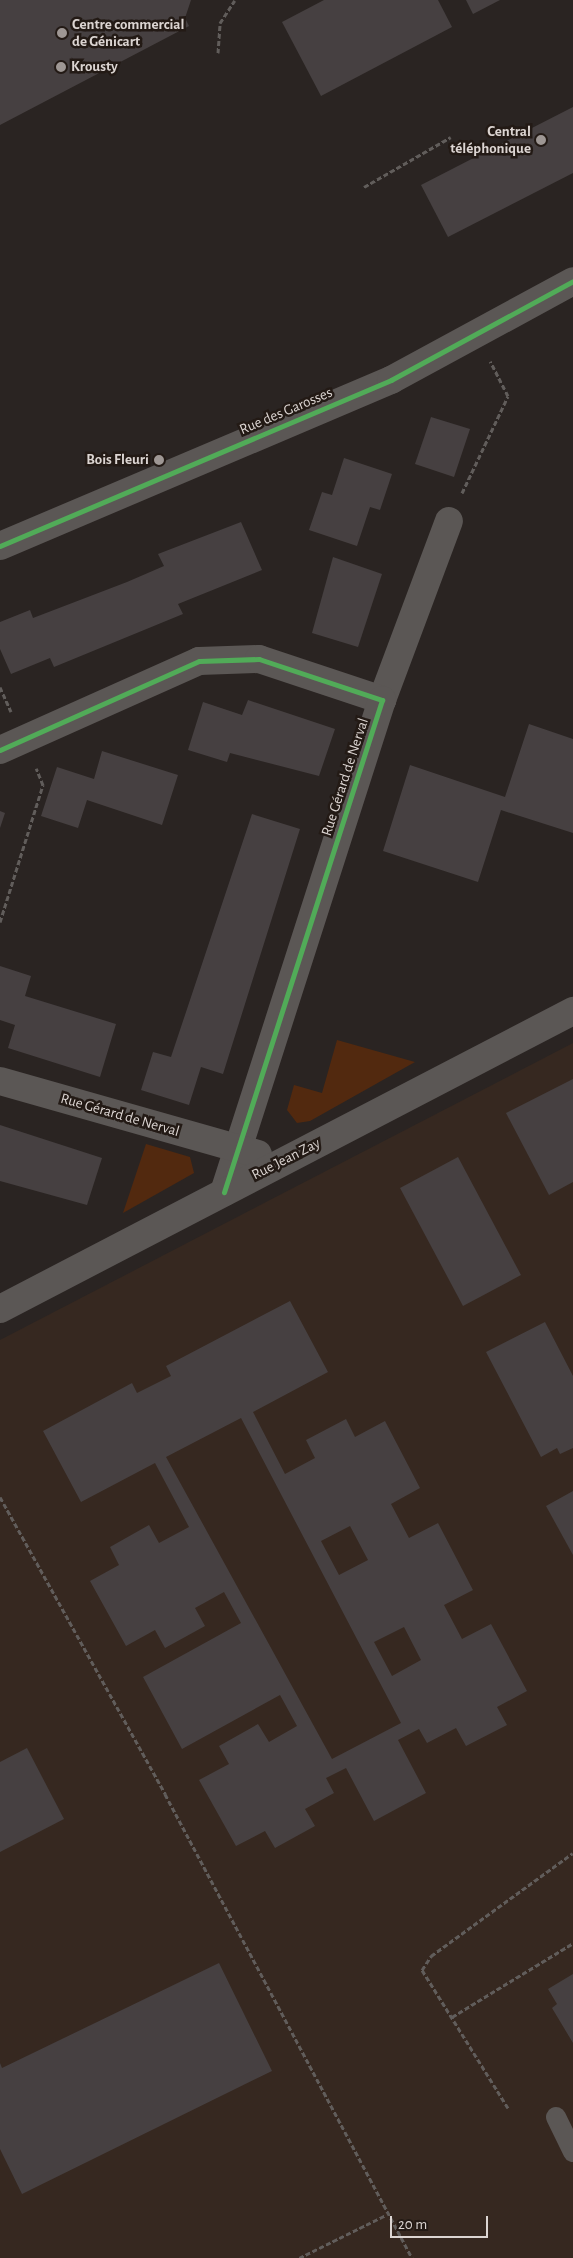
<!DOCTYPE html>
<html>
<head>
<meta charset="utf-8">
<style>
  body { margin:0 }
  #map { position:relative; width:573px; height:2258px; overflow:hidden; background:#2a2422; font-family:"Alegreya Sans",sans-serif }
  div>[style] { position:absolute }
  .built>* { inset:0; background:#362820 }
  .green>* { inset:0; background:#52290f }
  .building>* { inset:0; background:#464041 }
  .path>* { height:3px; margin-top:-1.5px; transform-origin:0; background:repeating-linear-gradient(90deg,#615d5b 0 5px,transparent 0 7.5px) }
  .service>* { height:20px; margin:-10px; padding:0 10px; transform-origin:10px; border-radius:10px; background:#5b5755 }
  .minor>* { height:28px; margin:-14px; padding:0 14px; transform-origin:14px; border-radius:14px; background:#5b5755 }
  .cycleway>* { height:5px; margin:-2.5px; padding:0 2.5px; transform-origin:2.5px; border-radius:2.5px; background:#51ab58 }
  .dots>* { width:14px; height:14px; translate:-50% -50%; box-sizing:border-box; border:2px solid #231a15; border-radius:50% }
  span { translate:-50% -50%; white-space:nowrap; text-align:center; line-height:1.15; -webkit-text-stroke:5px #231a15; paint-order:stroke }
  .poi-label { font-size:15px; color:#dcd5d2; font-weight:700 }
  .left { translate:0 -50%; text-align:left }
  .right { translate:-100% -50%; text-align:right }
  .street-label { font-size:15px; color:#dcd5d2 }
  .scale { position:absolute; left:390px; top:2216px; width:98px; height:22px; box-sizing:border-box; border:2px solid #dcd5d2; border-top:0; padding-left:6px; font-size:15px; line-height:18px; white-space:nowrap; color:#dcd5d2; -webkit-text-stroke:4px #231a15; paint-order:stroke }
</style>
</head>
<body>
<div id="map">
  <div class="built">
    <div style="clip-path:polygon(573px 1043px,573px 2258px,0 2258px,0 1340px)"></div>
  </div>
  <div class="green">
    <div style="clip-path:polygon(337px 1040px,415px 1062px,310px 1121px,297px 1123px,287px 1110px,294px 1085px,322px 1093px)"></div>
    <div style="clip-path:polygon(146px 1144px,190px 1157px,194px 1173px,123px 1213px)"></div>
  </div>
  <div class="building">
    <div style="clip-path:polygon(0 0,191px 0,185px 18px,189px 26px,0 125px)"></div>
    <div style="clip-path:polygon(324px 0,438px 0,452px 27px,321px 96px,282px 22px)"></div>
    <div style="clip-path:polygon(466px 0,500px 0,473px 14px)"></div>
    <div style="clip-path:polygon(573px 107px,573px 173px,448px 237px,421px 185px)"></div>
    <div style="clip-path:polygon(431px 417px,470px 429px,454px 477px,415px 464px)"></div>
    <div style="clip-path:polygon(344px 458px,392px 474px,380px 510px,370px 507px,357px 546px,309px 530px,322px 492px,332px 495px)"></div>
    <div style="clip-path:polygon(241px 522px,262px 570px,178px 604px,183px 614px,54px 667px,50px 658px,11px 674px,0 649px,0 622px,30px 610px,33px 618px,127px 582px,164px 566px,158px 554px)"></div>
    <div style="clip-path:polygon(333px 557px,382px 574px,358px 647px,312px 633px)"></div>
    <div style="clip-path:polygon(248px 700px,335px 729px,319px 776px,230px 753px,227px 762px,188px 750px,203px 702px,242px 715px)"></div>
    <div style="clip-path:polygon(529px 724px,573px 739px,573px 833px,501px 810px,478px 882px,383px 851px,410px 765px,505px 797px)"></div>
    <div style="clip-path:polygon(102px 751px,178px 775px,162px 825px,87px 800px,78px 828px,41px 816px,57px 767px,94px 779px)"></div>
    <div style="clip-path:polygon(0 811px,5px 813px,0 828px)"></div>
    <div style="clip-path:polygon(252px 814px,300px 829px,223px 1074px,201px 1067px,189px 1105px,141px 1090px,153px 1052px,171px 1057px)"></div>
    <div style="clip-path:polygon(0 966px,31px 976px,25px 996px,116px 1024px,100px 1077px,8px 1048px,15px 1025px,0 1020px)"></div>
    <div style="clip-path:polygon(573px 1079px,573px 1182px,549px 1195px,506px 1113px)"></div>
    <div style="clip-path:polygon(0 1125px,102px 1158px,87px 1205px,0 1181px)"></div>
    <div style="clip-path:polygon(458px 1157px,521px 1275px,463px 1306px,400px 1188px)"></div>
    <div style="clip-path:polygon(evenodd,290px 1301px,328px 1372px,253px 1412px,285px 1474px,315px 1458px,306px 1440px,346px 1419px,355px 1437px,385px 1421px,420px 1488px,391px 1504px,409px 1538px,438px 1523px,473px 1590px,444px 1605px,462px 1639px,491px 1624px,527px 1691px,497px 1707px,507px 1725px,466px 1746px,456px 1728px,427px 1743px,419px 1729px,398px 1740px,426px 1793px,374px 1821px,346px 1768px,326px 1778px,334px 1793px,305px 1809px,315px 1826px,275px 1848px,265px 1831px,236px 1846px,199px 1780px,229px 1764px,219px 1746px,258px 1724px,269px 1742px,297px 1726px,280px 1695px,182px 1749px,143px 1677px,241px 1623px,224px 1592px,195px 1608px,205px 1626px,165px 1648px,155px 1630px,126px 1646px,90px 1581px,119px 1565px,110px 1547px,149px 1525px,159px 1543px,189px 1527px,155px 1463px,81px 1502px,43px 1431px,132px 1383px,137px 1393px,171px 1376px,166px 1366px,290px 1301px,241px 1418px,401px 1723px,332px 1759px,166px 1457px,241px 1418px,290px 1301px,350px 1526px,368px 1560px,339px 1575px,321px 1541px,350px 1526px,290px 1301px,404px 1627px,421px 1660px,392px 1676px,374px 1642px,404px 1627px)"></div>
    <div style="clip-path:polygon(545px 1322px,573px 1376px,573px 1448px,560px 1454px,557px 1448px,541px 1457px,486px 1352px)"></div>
    <div style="clip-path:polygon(573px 1491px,573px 1555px,546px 1506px)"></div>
    <div style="clip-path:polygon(27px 1748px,64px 1819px,0 1852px,0 1762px)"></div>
    <div style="clip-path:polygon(219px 1963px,272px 2071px,22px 2194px,0 2149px,0 2063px,2px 2068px)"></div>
    <div style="clip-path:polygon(573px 1974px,573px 2043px,552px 2008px,557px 2004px,548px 1989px)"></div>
  </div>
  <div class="path">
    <div style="left:218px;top:53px;width:30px;rotate:-86deg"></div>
    <div style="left:220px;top:23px;width:27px;rotate:-57deg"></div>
    <div style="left:364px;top:187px;width:100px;rotate:-29.9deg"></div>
    <div style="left:462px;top:493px;width:107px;rotate:-64.6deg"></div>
    <div style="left:508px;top:396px;width:39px;rotate:-117deg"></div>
    <div style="left:0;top:687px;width:27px;rotate:66deg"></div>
    <div style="left:0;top:922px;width:144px;rotate:-72.6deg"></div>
    <div style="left:43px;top:785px;width:18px;rotate:-112deg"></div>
    <div style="left:0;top:1497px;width:340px;rotate:60.9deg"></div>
    <div style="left:165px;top:1794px;width:526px;rotate:61.97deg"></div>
    <div style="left:452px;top:2017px;width:142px;rotate:-31.4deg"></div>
    <div style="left:508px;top:2108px;width:163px;rotate:-121.9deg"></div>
    <div style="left:422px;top:1970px;width:17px;rotate:-57deg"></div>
    <div style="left:431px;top:1956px;width:175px;rotate:-36deg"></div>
    <div style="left:299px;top:2258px;width:97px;rotate:-26.3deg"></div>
  </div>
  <div class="service">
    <div style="left:556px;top:2117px;width:39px;rotate:64deg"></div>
  </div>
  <div class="minor">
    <div style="left:0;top:546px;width:425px;rotate:-23deg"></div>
    <div style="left:391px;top:380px;width:207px;rotate:-28.5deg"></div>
    <div style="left:382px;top:700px;width:191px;rotate:-69.5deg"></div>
    <div style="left:0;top:750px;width:218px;rotate:-24.1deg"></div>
    <div style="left:199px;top:661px;width:60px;rotate:-1.9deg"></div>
    <div style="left:259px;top:659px;width:130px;rotate:18.4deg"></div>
    <div style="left:382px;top:700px;width:517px;rotate:107.8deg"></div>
    <div style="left:0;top:1081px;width:268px;rotate:15.8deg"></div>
    <div style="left:0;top:1309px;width:646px;rotate:-27.48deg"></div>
  </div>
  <div class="cycleway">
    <div style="left:0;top:546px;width:425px;rotate:-23deg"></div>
    <div style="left:391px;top:380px;width:207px;rotate:-28.5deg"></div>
    <div style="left:0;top:750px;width:218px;rotate:-24.1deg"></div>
    <div style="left:199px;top:661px;width:60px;rotate:-1.9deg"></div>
    <div style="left:259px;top:659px;width:130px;rotate:18.4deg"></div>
    <div style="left:382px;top:700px;width:517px;rotate:107.8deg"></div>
  </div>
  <div class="dots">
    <div style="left:62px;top:33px;background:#9e9794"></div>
    <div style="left:61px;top:67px;background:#9e9794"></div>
    <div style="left:541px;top:140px;background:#9e9794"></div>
    <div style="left:159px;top:460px;background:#9e9794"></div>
  </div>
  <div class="poi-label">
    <span class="left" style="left:72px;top:33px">Centre commercial<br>de Génicart</span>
    <span class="left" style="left:71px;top:67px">Krousty</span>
    <span class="right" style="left:531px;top:140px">Central<br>téléphonique</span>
    <span class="right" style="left:149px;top:460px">Bois Fleuri</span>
  </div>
  <div class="street-label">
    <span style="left:286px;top:411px;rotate:-23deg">Rue des Garosses</span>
    <span style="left:345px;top:777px;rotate:-72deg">Rue Gérard de Nerval</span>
    <span style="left:120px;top:1115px;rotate:16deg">Rue Gérard de Nerval</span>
    <span style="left:286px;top:1159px;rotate:-27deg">Rue Jean Zay</span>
  </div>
  <div class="scale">20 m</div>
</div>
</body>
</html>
